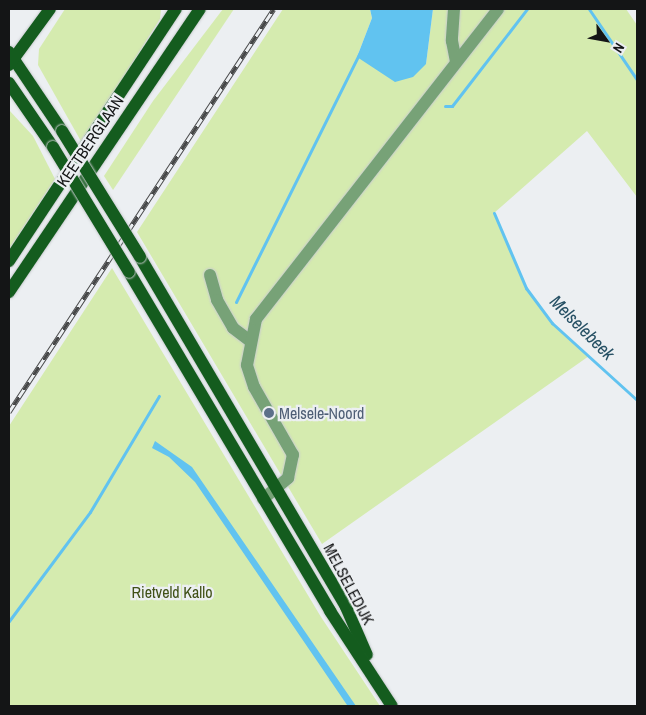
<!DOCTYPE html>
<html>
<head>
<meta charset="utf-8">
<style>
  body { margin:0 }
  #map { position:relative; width:646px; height:715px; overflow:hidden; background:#eceff2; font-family:"Archivo Narrow",sans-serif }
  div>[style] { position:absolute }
  .green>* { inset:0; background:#d5ebaf }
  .water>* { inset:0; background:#61c3f0 }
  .stream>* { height:3px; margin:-1.5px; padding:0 1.5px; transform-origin:1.5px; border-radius:1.5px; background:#61c3f0 }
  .roads { filter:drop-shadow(0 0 1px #c9cccf) drop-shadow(0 0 1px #c9cccf) }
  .minor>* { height:12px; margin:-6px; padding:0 6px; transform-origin:6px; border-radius:6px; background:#77a277 }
  .major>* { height:12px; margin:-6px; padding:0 6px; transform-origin:6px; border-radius:6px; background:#145c1e }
  .rail>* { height:5px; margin-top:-2.5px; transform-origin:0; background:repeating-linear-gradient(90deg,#eceff2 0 9px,#464748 0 18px); box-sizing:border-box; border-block:1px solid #464748 }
  .bridges { filter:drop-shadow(0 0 1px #c9cccf) drop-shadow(0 0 1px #c9cccf) }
  .major-bridge>* { height:12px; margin:-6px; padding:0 6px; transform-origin:6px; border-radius:6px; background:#145c1e }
  .dots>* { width:14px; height:14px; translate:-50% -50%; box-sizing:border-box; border:2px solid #eceff2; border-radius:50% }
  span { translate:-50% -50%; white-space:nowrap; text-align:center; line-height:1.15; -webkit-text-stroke:4.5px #eceff2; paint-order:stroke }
  .street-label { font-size:16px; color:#141516 }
  .service-label { font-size:16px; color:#4e5e75 }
  .left { translate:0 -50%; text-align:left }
  .park-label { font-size:16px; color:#405117 }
  .water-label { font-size:18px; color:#265064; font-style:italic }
  .frame { position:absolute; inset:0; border:10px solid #141516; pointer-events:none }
  .north { position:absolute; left:581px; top:15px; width:50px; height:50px; -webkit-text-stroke:4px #eceff2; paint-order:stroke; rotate:122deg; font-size:14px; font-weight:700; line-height:20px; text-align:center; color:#141516 }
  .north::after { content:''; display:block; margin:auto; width:18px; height:22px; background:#141516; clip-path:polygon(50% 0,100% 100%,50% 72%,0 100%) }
</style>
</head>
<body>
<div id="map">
  <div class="green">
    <div style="clip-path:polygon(65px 9px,161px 9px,160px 19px,82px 143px,38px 65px,39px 49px)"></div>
    <div style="clip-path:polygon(223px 9px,234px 9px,113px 190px,104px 176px,153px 101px)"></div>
    <div style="clip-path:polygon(283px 9px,370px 9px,372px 18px,357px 57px,426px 64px,433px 9px,626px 9px,637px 25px,637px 197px,587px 131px,494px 213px,526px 288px,552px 323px,589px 356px,322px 544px,137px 232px)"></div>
    <div style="clip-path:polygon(9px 110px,33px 136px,55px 179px,9px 249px)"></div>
    <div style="clip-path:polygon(112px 268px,321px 617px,380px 706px,9px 706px,9px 426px)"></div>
  </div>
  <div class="water">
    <div style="clip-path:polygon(370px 9px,433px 9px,426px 64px,413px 77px,395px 82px,357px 57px,372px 18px)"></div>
    <div style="clip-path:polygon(155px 441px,192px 467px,356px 706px,347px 705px,195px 482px,169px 457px,152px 448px)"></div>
  </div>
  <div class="stream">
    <div style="left:589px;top:9px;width:86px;rotate:55.9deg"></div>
    <div style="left:445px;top:106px;width:7px"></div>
    <div style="left:452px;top:106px;width:123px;rotate:-52.3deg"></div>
    <div style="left:494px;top:213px;width:82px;rotate:66.9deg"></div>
    <div style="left:526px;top:288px;width:44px;rotate:53.4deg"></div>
    <div style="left:552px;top:323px;width:115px;rotate:42.2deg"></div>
    <div style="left:236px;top:302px;width:277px;rotate:-63.6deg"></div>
    <div style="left:9px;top:621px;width:136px;rotate:-53.4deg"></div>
    <div style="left:90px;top:512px;width:135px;rotate:-59.3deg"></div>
  </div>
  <div class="roads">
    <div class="minor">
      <div style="left:454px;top:9px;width:32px;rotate:94deg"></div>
      <div style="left:452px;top:41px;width:21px;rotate:79deg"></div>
      <div style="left:210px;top:275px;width:26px;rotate:74deg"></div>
      <div style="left:217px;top:300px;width:32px;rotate:60deg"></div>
      <div style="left:233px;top:328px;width:21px;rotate:37deg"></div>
      <div style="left:263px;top:499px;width:33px;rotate:-40deg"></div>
      <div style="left:288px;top:478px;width:24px;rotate:-78deg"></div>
      <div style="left:293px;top:455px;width:78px;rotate:-119.8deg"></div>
      <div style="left:254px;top:387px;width:23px;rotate:-108deg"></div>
      <div style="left:247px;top:365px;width:47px;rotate:-78.9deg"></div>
      <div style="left:256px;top:319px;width:393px;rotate:-52deg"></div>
    </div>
    <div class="major">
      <div style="left:9px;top:52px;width:95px;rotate:56.1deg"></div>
      <div style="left:9px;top:65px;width:69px;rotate:-53.8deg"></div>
      <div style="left:9px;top:83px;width:78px;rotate:55.5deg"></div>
      <div style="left:140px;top:257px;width:406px;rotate:59.5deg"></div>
      <div style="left:346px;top:607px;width:52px;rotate:66.4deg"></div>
      <div style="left:9px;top:261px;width:302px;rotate:-56.5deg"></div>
      <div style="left:129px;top:272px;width:394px;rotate:59.3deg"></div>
      <div style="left:330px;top:611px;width:113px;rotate:56.9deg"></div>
      <div style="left:9px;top:292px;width:341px;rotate:-56deg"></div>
    </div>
  </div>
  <div class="rail">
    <div style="left:9px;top:412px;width:482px;rotate:-56.7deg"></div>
  </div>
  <div class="bridges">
    <div class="major-bridge">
      <div style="left:62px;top:131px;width:148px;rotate:58.2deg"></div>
      <div style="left:53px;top:147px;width:146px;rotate:58.7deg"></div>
    </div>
  </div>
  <div class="dots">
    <div style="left:269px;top:413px;background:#5c6f8a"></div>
  </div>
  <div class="street-label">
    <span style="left:90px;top:141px;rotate:-56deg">KEETBERGLAAN</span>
    <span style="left:349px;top:584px;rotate:62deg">MELSELEDIJK</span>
  </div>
  <div class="service-label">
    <span class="left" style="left:279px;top:413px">Melsele-Noord</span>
  </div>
  <div class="park-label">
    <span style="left:172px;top:592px">Rietveld Kallo</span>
  </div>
  <div class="water-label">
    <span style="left:582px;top:328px;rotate:45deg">Melselebeek</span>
  </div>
  <div class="frame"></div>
  <div class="north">N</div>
</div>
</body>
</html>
